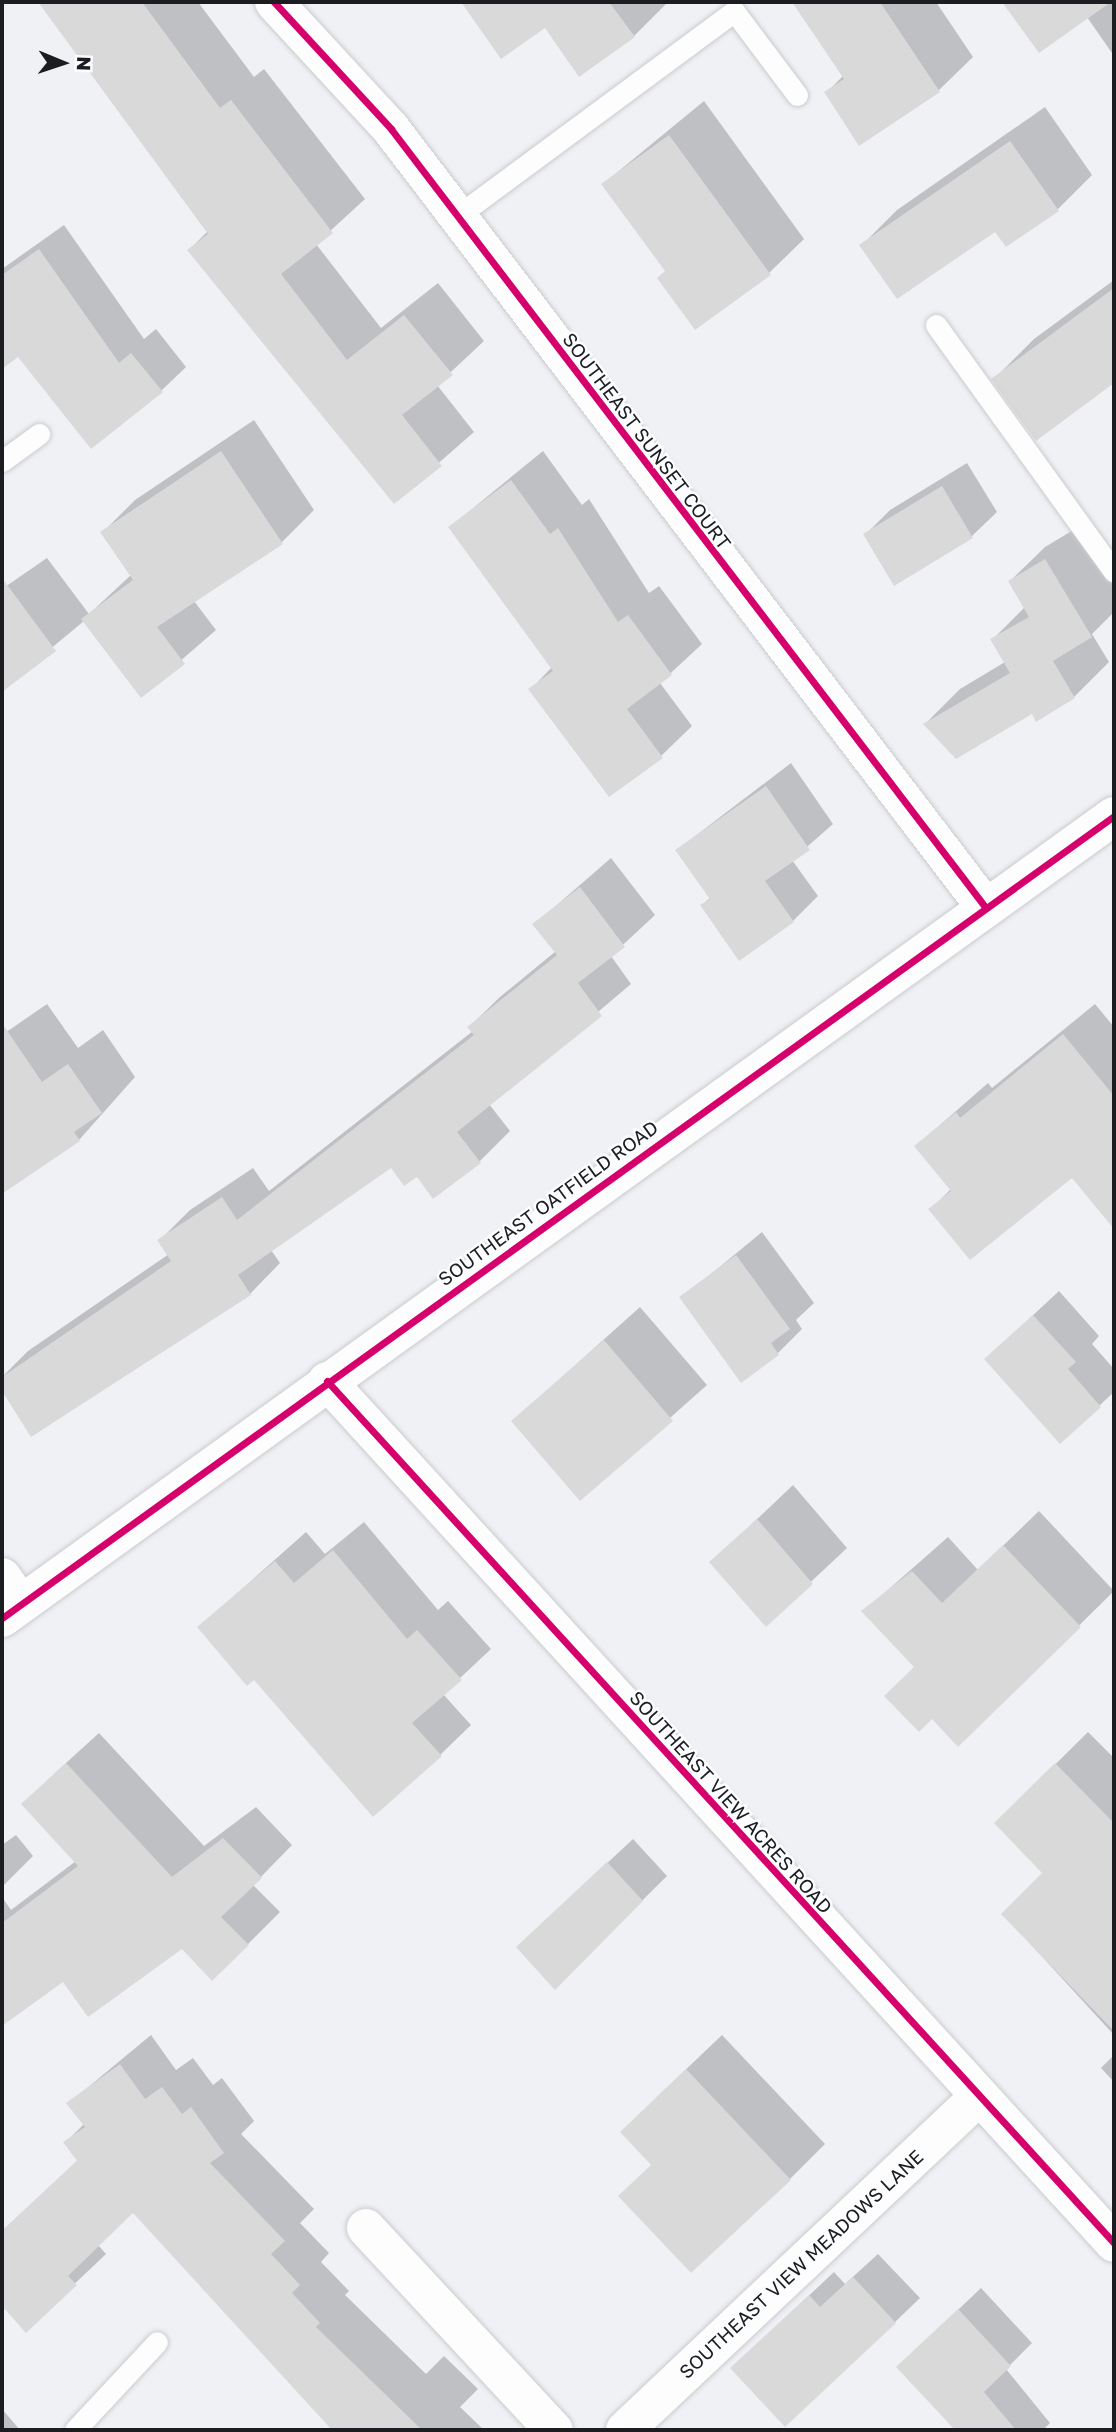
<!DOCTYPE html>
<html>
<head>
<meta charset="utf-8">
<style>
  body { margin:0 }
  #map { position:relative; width:1116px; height:2432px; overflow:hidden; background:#eff1f5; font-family:"Golos Text",sans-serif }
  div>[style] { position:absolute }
  .shadow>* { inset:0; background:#0003 }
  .building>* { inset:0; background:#dad9da }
  .roads { filter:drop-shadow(0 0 2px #cacbce) drop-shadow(0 0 2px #cacbce) }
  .lane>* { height:21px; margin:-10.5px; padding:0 10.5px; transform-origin:10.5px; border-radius:10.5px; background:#fdfdfe }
  .street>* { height:38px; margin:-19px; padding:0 19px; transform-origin:19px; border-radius:19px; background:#fdfdfe }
  .secondary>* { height:38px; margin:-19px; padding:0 19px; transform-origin:19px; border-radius:19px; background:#fdfdfe }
  .cycleway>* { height:7px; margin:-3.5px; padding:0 3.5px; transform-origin:3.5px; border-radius:3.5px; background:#d6006c }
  span { translate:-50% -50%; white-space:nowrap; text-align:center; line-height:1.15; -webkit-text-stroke:5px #fcfdff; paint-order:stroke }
  .street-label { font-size:19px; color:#1c1d20 }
  .frame { position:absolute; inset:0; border:4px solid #1c1d20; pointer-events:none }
  .north { position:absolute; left:28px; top:28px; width:70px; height:70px; -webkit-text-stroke:5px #fcfdff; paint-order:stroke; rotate:92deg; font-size:19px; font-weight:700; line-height:28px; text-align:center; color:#1c1d20 }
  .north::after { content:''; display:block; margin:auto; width:24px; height:32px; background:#1c1d20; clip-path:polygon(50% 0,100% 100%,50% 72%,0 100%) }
</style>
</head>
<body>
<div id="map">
  <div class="shadow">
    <div style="clip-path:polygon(40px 2px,198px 2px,254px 77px,264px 69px,365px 199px,316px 244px,381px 328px,438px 283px,484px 341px,437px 385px,474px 432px,394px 502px,189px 250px,208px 231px)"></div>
    <div style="clip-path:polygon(463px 2px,667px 2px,667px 3px,634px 36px,545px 26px,501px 57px)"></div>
    <div style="clip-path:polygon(794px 2px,936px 2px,973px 57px,939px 90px,860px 144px,826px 93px,843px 76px)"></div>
    <div style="clip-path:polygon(1004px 2px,1114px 2px,1114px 56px,1087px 17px,1039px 51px)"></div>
    <div style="clip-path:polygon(704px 101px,804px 239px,769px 273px,666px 270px,603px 184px)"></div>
    <div style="clip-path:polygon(1045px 107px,1092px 175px,1058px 209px,996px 229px,862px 245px,897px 210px)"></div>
    <div style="clip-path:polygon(64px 225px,144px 339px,156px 329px,186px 367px,161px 391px,18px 355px,2px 367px,2px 269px)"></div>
    <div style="clip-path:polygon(1114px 280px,1114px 385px,999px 374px,1034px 339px)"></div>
    <div style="clip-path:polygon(254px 420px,314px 510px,282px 542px,194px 601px,216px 630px,141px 695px,84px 621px,2px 689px,2px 589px,47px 558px,89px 614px,131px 575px,103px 532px,135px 500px)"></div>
    <div style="clip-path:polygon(543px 451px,582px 505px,589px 499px,649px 593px,659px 586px,702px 644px,660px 683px,692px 726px,661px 756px,531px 689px,552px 667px,450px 527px)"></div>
    <div style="clip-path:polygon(967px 463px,997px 512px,972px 536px,894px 583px,865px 535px,890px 510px)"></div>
    <div style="clip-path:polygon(1080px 526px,1114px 582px,1114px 612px,1092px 634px,1109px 662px,1074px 697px,1032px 712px,925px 724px,960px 689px,1005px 662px,992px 640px,1025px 607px,1010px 581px,1045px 547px)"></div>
    <div style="clip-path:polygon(791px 763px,833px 824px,792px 860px,818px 896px,793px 921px,702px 905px,711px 897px,677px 850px)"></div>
    <div style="clip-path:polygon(611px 858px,655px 915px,611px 956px,631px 984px,489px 1104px,510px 1131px,480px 1161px,417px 1174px,391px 1166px,271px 1250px,280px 1263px,250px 1294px,32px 1435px,2px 1388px,2px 1377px,28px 1351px,169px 1254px,160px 1240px,190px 1210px,253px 1168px,269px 1191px,473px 1031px,469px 1027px,500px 997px,556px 951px,535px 924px)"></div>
    <div style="clip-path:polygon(47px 1004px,78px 1048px,103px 1030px,135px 1077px,79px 1140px,2px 1192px,2px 1035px)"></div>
    <div style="clip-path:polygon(1095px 1004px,1114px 1027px,1114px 1219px,1073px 1176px,931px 1209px,951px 1189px,916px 1146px,988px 1083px,992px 1088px)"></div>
    <div style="clip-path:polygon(762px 1232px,814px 1303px,796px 1320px,802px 1329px,778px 1353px,682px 1298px)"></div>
    <div style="clip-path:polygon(1059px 1291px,1099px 1336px,1092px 1344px,1114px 1369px,1114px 1392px,1060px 1442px,986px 1359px)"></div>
    <div style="clip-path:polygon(640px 1307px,707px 1385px,580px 1498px,513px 1421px)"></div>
    <div style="clip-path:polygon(793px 1485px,847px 1548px,766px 1624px,712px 1562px)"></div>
    <div style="clip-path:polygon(1039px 1511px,1114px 1591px,958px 1745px,916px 1667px,864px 1611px,948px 1537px,978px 1570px)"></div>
    <div style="clip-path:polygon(364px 1522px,438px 1610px,448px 1601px,491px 1649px,443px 1694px,471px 1725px,440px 1755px,254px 1678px,199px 1627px,306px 1532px,325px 1554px)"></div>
    <div style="clip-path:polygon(1088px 1732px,1114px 1758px,1114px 2035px,1003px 1914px,1045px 1873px,996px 1823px)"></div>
    <div style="clip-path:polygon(99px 1733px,204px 1846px,256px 1807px,292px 1845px,253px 1885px,280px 1912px,248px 1944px,183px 1947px,63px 1979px,2px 2024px,2px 1897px,11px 1910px,76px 1861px,55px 1773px)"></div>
    <div style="clip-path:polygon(16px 1835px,33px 1856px,2px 1887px,2px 1845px)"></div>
    <div style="clip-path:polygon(633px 1839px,667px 1876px,555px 1987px,543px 1923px)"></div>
    <div style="clip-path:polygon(151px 2035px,176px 2070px,193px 2058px,213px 2085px,222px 2078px,254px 2121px,241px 2134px,314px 2209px,300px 2223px,329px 2253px,321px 2262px,349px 2291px,345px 2295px,426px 2374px,444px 2356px,478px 2389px,460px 2407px,484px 2430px,335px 2430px,133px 2211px,98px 2245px,106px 2254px,26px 2330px,2px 2304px,2px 2231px,78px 2160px,66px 2142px,84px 2124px,69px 2103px)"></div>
    <div style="clip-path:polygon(722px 2035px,825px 2144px,790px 2179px,652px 2164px,657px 2097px)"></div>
    <div style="clip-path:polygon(1114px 2055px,1114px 2082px,1101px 2068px)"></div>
    <div style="clip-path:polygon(878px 2254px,920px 2298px,895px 2322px,732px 2368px,834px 2272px,845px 2284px)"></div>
    <div style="clip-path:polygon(981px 2288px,1032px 2343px,1006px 2369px,1050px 2423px,1043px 2430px,958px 2430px,898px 2367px)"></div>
    <div style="clip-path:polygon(2px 2409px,20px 2430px,2px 2430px)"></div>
  </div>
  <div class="building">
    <div style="clip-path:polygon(38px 2px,142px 2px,220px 108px,231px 100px,333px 233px,281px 274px,347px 360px,404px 315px,453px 375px,402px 415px,442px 466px,394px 504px,187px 250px,208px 234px)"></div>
    <div style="clip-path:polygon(461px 2px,609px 2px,635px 37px,579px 77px,545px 28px,501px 59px)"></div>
    <div style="clip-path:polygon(792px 2px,880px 2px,940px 92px,859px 146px,824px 92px,844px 79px)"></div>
    <div style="clip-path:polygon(1002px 2px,1111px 2px,1039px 53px)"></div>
    <div style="clip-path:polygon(669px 135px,771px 275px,695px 330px,657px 278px,665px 271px,601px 184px)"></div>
    <div style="clip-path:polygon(1010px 141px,1059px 211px,1006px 247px,995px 232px,897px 299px,859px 245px)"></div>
    <div style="clip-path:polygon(39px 249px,119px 363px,131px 353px,163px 392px,91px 449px,18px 357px,2px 369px,2px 275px)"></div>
    <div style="clip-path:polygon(1114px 288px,1114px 383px,1036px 441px,991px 379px)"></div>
    <div style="clip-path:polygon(221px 451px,283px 544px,157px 627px,185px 664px,141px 698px,81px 619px,133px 580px,100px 532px)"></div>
    <div style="clip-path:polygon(511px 480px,550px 534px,558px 528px,618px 622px,628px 615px,672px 675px,627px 709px,663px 758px,609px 797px,528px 689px,553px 671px,448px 527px)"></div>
    <div style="clip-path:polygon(942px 486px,973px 538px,894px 586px,863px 534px)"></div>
    <div style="clip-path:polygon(1045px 559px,1092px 637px,1053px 661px,1075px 698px,1036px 722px,1032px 714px,956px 759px,923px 724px,1010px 673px,990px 639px,1029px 617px,1008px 581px)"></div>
    <div style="clip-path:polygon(2px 578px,56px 651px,2px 692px)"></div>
    <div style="clip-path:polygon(766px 786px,810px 850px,765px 881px,794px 922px,739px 961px,700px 905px,710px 899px,675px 850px)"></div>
    <div style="clip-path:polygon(580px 887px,625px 947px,578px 983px,602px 1016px,457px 1132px,481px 1163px,433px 1199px,417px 1177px,404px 1186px,391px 1168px,238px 1275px,251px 1295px,31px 1437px,2px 1391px,2px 1377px,171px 1261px,157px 1240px,222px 1197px,237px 1220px,474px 1035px,467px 1027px,557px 955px,532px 924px)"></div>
    <div style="clip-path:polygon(2px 1023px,42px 1082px,68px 1064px,102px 1113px,74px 1132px,80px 1141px,2px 1194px)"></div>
    <div style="clip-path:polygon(1063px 1034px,1114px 1096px,1114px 1229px,1072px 1178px,970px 1260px,928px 1209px,951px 1191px,914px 1146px,956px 1112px,960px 1118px)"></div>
    <div style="clip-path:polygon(736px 1255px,790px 1329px,771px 1343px,779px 1355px,741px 1383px,679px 1297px)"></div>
    <div style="clip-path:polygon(1033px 1315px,1076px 1362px,1068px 1369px,1101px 1407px,1060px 1444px,984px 1359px)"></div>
    <div style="clip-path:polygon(604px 1340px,673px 1421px,580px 1501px,511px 1421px)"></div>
    <div style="clip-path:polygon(757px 1519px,813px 1584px,766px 1627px,709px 1562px)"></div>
    <div style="clip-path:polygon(1003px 1545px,1081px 1627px,958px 1747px,932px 1719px,919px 1732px,884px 1696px,914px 1667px,861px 1611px,912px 1571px,942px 1603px)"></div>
    <div style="clip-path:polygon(333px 1550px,407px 1639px,417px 1630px,462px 1680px,412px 1723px,442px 1756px,373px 1817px,254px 1680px,247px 1686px,197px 1627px,275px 1561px,294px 1583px)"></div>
    <div style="clip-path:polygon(66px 1763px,172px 1877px,223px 1838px,262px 1878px,221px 1917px,249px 1945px,212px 1981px,182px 1949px,88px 2017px,63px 1982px,2px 2026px,2px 1923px,78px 1866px,21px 1804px)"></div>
    <div style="clip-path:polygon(1055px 1763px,1114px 1823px,1114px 2031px,1001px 1914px,1042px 1873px,994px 1823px)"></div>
    <div style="clip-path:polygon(607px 1862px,643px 1901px,555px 1990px,516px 1947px)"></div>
    <div style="clip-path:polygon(120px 2064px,145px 2099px,162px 2087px,182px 2114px,191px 2107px,224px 2153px,210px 2163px,285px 2241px,271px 2254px,300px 2285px,292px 2293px,320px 2323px,316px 2327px,422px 2430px,332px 2430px,133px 2213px,68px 2276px,77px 2285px,26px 2333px,2px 2306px,2px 2231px,77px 2161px,63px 2142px,85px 2127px,66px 2103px)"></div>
    <div style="clip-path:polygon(686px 2069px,791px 2180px,691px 2273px,618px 2196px,651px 2165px,620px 2132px)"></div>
    <div style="clip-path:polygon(853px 2277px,896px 2323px,785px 2427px,730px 2368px,809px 2295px,820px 2307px)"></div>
    <div style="clip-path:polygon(958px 2309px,1011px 2366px,984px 2392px,1016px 2430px,955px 2430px,896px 2367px)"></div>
  </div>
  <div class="roads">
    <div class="lane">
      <div style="left:456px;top:217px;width:346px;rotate:-36.5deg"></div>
      <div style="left:734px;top:11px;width:105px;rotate:53.1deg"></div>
      <div style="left:936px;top:325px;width:304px;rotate:54.2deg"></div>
      <div style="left:2px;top:461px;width:46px;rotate:-36.1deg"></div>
      <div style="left:75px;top:2430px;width:120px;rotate:-47deg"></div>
    </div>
    <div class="street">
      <div style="left:274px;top:2px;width:173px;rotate:47.3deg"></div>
      <div style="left:391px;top:129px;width:980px;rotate:52.63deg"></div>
      <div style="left:327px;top:1381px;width:1167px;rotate:47.6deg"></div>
      <div style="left:2px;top:1577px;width:33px;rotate:55deg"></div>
      <div style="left:366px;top:2228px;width:276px;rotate:47.1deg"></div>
      <div style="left:625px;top:2430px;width:485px;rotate:-43.3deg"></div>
    </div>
    <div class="secondary">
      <div style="left:2px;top:1618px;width:1371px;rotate:-35.8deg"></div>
    </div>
  </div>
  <div class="cycleway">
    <div style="left:274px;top:2px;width:173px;rotate:47.3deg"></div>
    <div style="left:391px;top:129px;width:980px;rotate:52.63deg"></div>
    <div style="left:327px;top:1381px;width:1167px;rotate:47.6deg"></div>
    <div style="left:2px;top:1618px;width:1371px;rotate:-35.8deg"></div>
  </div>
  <div class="street-label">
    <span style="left:647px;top:441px;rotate:53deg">SOUTHEAST SUNSET COURT</span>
    <span style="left:548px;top:1203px;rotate:-36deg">SOUTHEAST OATFIELD ROAD</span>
    <span style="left:731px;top:1802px;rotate:48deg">SOUTHEAST VIEW ACRES ROAD</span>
    <span style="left:801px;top:2264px;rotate:-43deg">SOUTHEAST VIEW MEADOWS LANE</span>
  </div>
  <div class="frame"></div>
  <div class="north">N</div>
</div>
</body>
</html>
